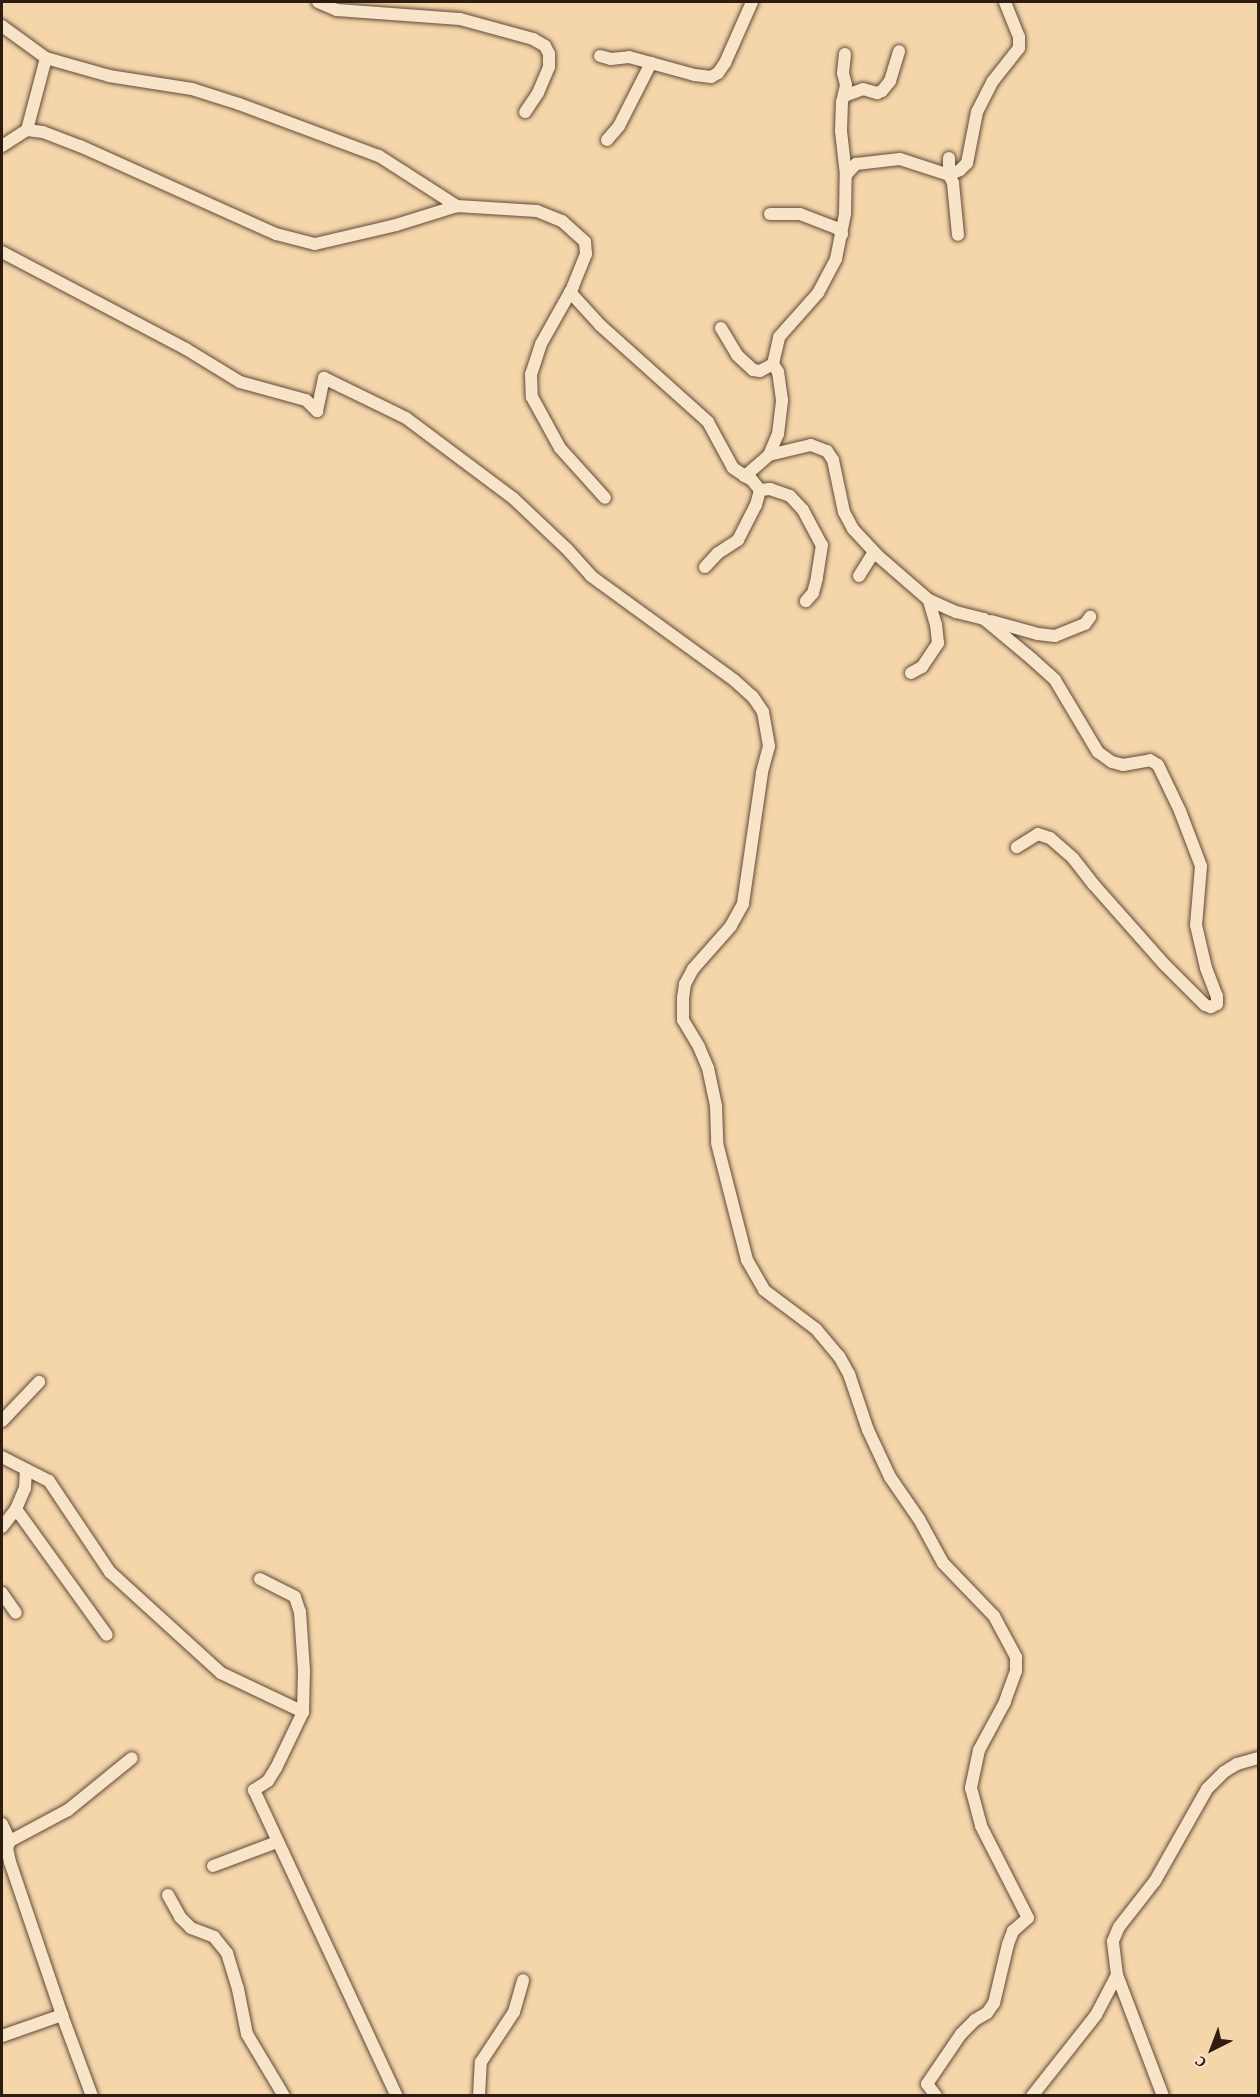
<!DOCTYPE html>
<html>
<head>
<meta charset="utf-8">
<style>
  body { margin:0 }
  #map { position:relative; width:1260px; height:2097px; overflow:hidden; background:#f5d5aa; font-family:"Gentium Book Plus",serif }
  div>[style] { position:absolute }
  .roads { filter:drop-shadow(0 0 2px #604a37) drop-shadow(0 0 2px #604a37) }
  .minor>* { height:12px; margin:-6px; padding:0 6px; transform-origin:6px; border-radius:6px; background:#f8e4c8 }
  span { translate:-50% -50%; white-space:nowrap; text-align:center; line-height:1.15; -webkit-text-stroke:4.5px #f8e4c8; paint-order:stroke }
  .frame { position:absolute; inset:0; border:3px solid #2e1c11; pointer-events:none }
  .north { position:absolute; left:1182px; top:2019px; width:60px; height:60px; -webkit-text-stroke:4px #f8e4c8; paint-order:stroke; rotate:222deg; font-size:16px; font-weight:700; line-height:24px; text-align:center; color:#2e1c11 }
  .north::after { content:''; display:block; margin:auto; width:21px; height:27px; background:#2e1c11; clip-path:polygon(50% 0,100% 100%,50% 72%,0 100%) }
</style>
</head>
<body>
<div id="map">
  <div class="roads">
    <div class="minor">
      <div style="left:318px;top:2px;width:21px;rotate:23deg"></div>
      <div style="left:337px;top:10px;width:123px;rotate:4.2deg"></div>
      <div style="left:460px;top:19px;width:76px;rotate:15.3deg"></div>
      <div style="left:533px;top:39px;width:14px;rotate:30deg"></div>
      <div style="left:545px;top:46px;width:9px;rotate:63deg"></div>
      <div style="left:549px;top:54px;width:13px;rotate:90deg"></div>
      <div style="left:549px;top:67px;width:28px;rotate:113deg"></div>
      <div style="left:538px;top:93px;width:23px;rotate:124deg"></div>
      <div style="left:2px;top:26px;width:54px;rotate:36deg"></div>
      <div style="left:845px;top:54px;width:19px;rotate:96deg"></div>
      <div style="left:843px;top:73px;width:12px;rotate:76deg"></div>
      <div style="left:846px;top:85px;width:17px;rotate:103deg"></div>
      <div style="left:842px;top:102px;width:29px;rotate:92deg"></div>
      <div style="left:841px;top:131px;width:44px;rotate:83.5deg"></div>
      <div style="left:600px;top:56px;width:11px;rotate:15deg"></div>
      <div style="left:611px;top:59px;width:18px;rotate:-6deg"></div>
      <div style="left:629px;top:57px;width:68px;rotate:15.3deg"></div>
      <div style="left:695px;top:75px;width:16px;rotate:7deg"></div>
      <div style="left:711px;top:77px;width:8px;rotate:-30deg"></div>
      <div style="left:718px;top:73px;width:12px;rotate:-55deg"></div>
      <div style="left:725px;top:63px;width:67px;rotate:-66.1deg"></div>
      <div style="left:844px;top:96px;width:20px;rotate:-20deg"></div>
      <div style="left:863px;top:89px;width:15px;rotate:16deg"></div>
      <div style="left:877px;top:93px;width:5px;rotate:-22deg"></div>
      <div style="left:882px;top:91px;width:13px;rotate:-51deg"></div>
      <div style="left:890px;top:81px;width:31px;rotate:-73deg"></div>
      <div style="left:27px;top:130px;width:16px;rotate:7deg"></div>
      <div style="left:43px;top:132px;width:40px;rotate:21deg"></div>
      <div style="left:80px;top:146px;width:215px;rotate:24.2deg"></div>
      <div style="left:276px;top:234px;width:40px;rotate:14.4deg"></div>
      <div style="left:315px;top:244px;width:83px;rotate:-13.2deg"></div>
      <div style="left:396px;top:225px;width:64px;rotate:-17.3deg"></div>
      <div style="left:457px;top:206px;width:80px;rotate:3.6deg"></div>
      <div style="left:537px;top:211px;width:27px;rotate:22deg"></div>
      <div style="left:562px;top:221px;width:31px;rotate:42deg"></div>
      <div style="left:585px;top:242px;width:12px;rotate:85deg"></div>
      <div style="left:586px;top:254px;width:35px;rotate:112deg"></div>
      <div style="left:573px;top:287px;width:65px;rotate:119.3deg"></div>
      <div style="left:541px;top:344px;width:32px;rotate:108deg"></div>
      <div style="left:531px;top:374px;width:23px;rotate:88deg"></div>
      <div style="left:532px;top:397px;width:58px;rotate:61.2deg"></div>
      <div style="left:560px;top:448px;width:67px;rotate:48deg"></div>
      <div style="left:607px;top:140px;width:18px;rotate:-49deg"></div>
      <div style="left:619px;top:126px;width:71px;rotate:-63.1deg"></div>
      <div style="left:2px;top:146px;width:30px;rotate:-33deg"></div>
      <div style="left:27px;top:130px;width:74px;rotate:-75.2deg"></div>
      <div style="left:46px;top:58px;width:66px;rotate:15.9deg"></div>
      <div style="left:109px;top:76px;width:84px;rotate:8.9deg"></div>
      <div style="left:192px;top:89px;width:49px;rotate:17.7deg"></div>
      <div style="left:239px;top:104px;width:149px;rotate:20.4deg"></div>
      <div style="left:379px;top:156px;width:93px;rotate:32.7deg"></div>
      <div style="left:949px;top:158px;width:17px;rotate:90deg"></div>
      <div style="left:949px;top:175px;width:12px;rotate:-24deg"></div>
      <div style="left:960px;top:170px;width:10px;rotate:-45deg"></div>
      <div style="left:967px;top:163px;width:52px;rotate:-78.9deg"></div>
      <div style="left:977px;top:112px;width:35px;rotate:-63deg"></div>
      <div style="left:993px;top:81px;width:42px;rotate:-51.8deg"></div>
      <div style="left:1019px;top:48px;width:11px;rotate:-90deg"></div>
      <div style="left:1019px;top:37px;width:38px;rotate:-112deg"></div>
      <div style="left:770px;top:214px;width:30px"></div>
      <div style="left:800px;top:214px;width:40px;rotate:21deg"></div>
      <div style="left:837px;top:228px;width:8px;rotate:50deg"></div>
      <div style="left:2px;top:252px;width:208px;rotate:27.8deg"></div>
      <div style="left:186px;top:349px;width:63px;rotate:31.4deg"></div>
      <div style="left:240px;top:382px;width:68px;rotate:15.3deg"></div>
      <div style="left:306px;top:400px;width:16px;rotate:45deg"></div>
      <div style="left:317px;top:411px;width:34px;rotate:-78deg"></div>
      <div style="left:324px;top:378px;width:91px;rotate:26deg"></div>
      <div style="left:406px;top:418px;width:134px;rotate:36.8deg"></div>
      <div style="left:513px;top:498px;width:74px;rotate:43.4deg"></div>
      <div style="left:567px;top:549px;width:36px;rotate:48deg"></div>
      <div style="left:591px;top:576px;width:177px;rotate:36deg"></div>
      <div style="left:734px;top:680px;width:25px;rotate:42deg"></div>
      <div style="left:753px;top:697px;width:18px;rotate:56deg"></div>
      <div style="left:763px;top:712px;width:35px;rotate:80deg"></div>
      <div style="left:769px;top:746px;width:28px;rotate:105deg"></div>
      <div style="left:762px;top:773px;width:132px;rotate:98.3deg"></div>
      <div style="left:743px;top:904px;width:25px;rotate:119deg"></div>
      <div style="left:731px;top:926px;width:57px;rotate:131.5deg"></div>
      <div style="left:693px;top:969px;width:17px;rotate:118deg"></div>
      <div style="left:685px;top:984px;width:14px;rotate:98deg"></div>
      <div style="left:683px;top:998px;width:22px;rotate:90deg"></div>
      <div style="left:683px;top:1020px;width:31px;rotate:59deg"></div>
      <div style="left:699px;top:1047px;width:23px;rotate:67deg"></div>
      <div style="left:708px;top:1068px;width:39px;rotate:78deg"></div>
      <div style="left:716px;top:1106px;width:37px;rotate:88deg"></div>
      <div style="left:717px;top:1143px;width:121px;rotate:75.6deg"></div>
      <div style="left:747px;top:1260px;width:34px;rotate:60deg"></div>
      <div style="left:764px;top:1290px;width:65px;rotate:36.9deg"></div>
      <div style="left:816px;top:1329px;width:35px;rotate:50deg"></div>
      <div style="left:839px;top:1356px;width:21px;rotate:61deg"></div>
      <div style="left:849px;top:1374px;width:59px;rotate:71.3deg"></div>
      <div style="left:868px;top:1430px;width:52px;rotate:64.9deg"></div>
      <div style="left:890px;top:1477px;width:51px;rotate:55.4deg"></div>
      <div style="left:919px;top:1519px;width:50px;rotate:61.4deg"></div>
      <div style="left:943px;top:1563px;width:74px;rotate:46.1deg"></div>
      <div style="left:994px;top:1616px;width:47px;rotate:61.8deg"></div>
      <div style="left:1016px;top:1657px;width:14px;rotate:90deg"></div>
      <div style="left:1016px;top:1671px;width:33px;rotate:110deg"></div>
      <div style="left:1005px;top:1702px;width:55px;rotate:118.4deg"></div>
      <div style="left:979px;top:1750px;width:39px;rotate:102deg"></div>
      <div style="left:971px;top:1788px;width:39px;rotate:75deg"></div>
      <div style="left:981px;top:1826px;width:103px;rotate:62.9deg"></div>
      <div style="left:1028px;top:1918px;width:20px;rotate:139deg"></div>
      <div style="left:1013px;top:1931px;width:14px;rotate:111deg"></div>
      <div style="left:1008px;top:1944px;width:61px;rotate:103.3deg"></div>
      <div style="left:994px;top:2003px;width:12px;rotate:125deg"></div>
      <div style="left:987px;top:2013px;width:14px;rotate:150deg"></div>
      <div style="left:975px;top:2020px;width:20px;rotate:135deg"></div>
      <div style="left:961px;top:2034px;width:60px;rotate:124.2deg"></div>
      <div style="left:927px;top:2084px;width:15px;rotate:53deg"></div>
      <div style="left:570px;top:292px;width:45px;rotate:47.7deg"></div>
      <div style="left:600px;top:325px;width:145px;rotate:41.9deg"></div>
      <div style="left:708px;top:422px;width:52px;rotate:61.5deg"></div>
      <div style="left:733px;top:468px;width:14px;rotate:34deg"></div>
      <div style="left:745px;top:476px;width:32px;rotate:-41deg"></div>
      <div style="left:769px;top:455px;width:23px;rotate:-67deg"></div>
      <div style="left:778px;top:434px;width:34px;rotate:-83deg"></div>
      <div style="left:782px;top:400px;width:28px;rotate:-98deg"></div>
      <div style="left:778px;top:372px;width:9px;rotate:-122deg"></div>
      <div style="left:773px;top:364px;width:28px;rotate:-77deg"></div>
      <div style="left:779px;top:337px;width:59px;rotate:-48.4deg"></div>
      <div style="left:818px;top:293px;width:38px;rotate:-62deg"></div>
      <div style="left:836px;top:259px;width:46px;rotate:-78.7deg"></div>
      <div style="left:845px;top:214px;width:39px;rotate:-89deg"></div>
      <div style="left:846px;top:175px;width:15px;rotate:-48deg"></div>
      <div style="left:856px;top:164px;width:44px;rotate:-6.5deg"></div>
      <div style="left:900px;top:159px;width:52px;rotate:18.1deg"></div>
      <div style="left:949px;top:175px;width:9px;rotate:63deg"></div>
      <div style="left:953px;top:183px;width:52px;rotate:84.5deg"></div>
      <div style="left:721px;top:328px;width:31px;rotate:59deg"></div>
      <div style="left:737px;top:355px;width:22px;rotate:43deg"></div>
      <div style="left:753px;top:370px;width:7px;rotate:8deg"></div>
      <div style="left:760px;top:371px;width:15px;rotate:-28deg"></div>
      <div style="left:769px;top:455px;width:43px;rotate:-13.4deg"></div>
      <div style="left:811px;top:445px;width:17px;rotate:21deg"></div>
      <div style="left:827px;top:451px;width:11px;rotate:56deg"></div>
      <div style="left:833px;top:460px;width:53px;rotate:78.1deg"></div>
      <div style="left:844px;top:512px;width:19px;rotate:62deg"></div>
      <div style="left:853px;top:529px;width:35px;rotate:47deg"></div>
      <div style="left:877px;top:555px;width:69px;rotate:40.9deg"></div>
      <div style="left:929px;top:600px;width:30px;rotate:24deg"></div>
      <div style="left:956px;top:612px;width:29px;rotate:14deg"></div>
      <div style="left:984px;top:619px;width:62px;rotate:39.8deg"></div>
      <div style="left:1032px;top:659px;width:31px;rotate:42deg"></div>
      <div style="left:1055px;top:680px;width:84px;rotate:59.2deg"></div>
      <div style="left:1098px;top:752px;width:17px;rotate:36deg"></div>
      <div style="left:1112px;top:762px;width:11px;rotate:15deg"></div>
      <div style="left:1123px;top:765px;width:27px;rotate:-10deg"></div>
      <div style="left:1150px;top:760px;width:9px;rotate:32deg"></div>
      <div style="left:1158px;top:765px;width:51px;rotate:64.4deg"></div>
      <div style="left:1180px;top:811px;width:59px;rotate:69.1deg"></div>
      <div style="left:1201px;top:866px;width:59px;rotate:94.8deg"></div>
      <div style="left:1196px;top:925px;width:44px;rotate:76.9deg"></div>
      <div style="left:1206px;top:968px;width:30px;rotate:69deg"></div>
      <div style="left:1217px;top:996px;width:8px;rotate:90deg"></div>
      <div style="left:1217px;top:1004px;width:7px;rotate:153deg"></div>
      <div style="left:1211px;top:1007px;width:6px;rotate:-162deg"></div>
      <div style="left:1205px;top:1005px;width:58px;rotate:-135deg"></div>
      <div style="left:1164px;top:964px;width:106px;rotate:-131.5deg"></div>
      <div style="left:1094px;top:885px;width:34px;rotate:-128deg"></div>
      <div style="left:1073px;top:858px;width:30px;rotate:-139deg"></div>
      <div style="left:1050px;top:838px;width:13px;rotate:-162deg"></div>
      <div style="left:1038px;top:834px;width:25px;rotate:148deg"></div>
      <div style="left:760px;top:490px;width:10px;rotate:-6deg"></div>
      <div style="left:770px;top:489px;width:21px;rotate:19deg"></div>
      <div style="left:790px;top:496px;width:19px;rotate:47deg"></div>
      <div style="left:803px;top:510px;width:40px;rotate:62deg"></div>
      <div style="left:822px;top:545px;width:33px;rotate:99deg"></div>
      <div style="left:817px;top:578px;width:16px;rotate:105deg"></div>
      <div style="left:813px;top:593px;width:11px;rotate:131deg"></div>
      <div style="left:705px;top:567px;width:19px;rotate:-47deg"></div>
      <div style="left:718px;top:553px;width:24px;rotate:-33deg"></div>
      <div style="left:738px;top:540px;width:39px;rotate:-63deg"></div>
      <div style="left:756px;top:505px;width:16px;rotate:-75deg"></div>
      <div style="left:760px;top:490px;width:13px;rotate:-129deg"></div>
      <div style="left:752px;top:480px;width:9px;rotate:-153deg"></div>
      <div style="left:859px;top:576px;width:28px;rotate:-58deg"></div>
      <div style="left:991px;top:621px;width:49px;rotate:15.5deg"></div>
      <div style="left:1038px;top:634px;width:17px;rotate:7deg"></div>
      <div style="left:1055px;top:636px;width:32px;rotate:-22deg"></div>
      <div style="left:1085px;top:624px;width:9px;rotate:-54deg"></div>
      <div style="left:911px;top:673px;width:13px;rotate:-29deg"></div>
      <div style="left:922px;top:667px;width:29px;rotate:-56deg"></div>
      <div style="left:938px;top:643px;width:18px;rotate:-96deg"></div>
      <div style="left:936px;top:625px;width:26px;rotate:-106deg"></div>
      <div style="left:2px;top:1421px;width:54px;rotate:-46.5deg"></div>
      <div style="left:2px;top:1457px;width:53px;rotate:27.1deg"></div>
      <div style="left:49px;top:1481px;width:110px;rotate:56.2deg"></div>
      <div style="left:110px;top:1572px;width:150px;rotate:42.3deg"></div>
      <div style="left:221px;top:1673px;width:91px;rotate:25.4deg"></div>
      <div style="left:16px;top:1509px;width:155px;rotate:54.2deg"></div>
      <div style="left:2px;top:1527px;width:23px;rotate:-52deg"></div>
      <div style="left:16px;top:1509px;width:23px;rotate:-67deg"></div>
      <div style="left:25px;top:1488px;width:17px;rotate:-87deg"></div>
      <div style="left:260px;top:1579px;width:39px;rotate:27deg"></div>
      <div style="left:295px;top:1597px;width:16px;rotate:72deg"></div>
      <div style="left:300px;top:1612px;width:59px;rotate:86.1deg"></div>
      <div style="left:304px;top:1671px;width:41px;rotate:91.4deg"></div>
      <div style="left:303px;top:1712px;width:62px;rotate:115.7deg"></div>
      <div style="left:276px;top:1768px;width:15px;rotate:122deg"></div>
      <div style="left:268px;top:1781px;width:17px;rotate:147deg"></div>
      <div style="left:254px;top:1790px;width:338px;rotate:65deg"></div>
      <div style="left:2px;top:1593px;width:24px;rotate:55deg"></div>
      <div style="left:2px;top:1824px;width:19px;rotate:65deg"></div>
      <div style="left:10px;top:1841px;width:8px;rotate:113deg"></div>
      <div style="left:7px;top:1848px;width:14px;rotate:78deg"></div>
      <div style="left:10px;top:1862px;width:162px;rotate:71.2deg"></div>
      <div style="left:62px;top:2015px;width:86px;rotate:69.7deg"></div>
      <div style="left:10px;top:1841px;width:66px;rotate:-28.1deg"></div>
      <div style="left:68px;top:1810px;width:82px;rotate:-39.1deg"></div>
      <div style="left:213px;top:1866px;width:68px;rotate:-20.6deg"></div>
      <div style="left:168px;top:1895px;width:25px;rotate:61deg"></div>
      <div style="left:180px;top:1917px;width:16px;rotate:45deg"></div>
      <div style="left:191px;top:1928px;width:25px;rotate:21deg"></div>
      <div style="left:214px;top:1937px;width:21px;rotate:51deg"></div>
      <div style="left:227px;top:1953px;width:38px;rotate:73deg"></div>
      <div style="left:238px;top:1989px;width:46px;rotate:78.7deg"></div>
      <div style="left:247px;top:2034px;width:72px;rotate:59.2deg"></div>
      <div style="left:2px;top:2036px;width:64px;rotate:-19.3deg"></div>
      <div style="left:479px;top:2096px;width:34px;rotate:-87deg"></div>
      <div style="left:481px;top:2062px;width:60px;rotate:-56.6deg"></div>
      <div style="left:514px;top:2012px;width:33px;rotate:-74deg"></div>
      <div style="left:1032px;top:2096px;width:103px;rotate:-51.7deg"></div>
      <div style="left:1096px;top:2015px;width:45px;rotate:-62.3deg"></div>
      <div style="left:1163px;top:2096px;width:129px;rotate:-110.8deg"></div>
      <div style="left:1117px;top:1975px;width:34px;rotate:-97deg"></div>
      <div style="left:1113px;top:1941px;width:15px;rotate:-67deg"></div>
      <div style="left:1119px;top:1927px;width:58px;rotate:-52deg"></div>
      <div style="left:1155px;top:1881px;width:106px;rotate:-60.5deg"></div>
      <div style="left:1207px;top:1789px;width:24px;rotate:-45deg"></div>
      <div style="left:1224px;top:1772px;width:15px;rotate:-32deg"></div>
      <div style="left:1237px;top:1764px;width:22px;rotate:-16deg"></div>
    </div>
  </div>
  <div class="frame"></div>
  <div class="north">С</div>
</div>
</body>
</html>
